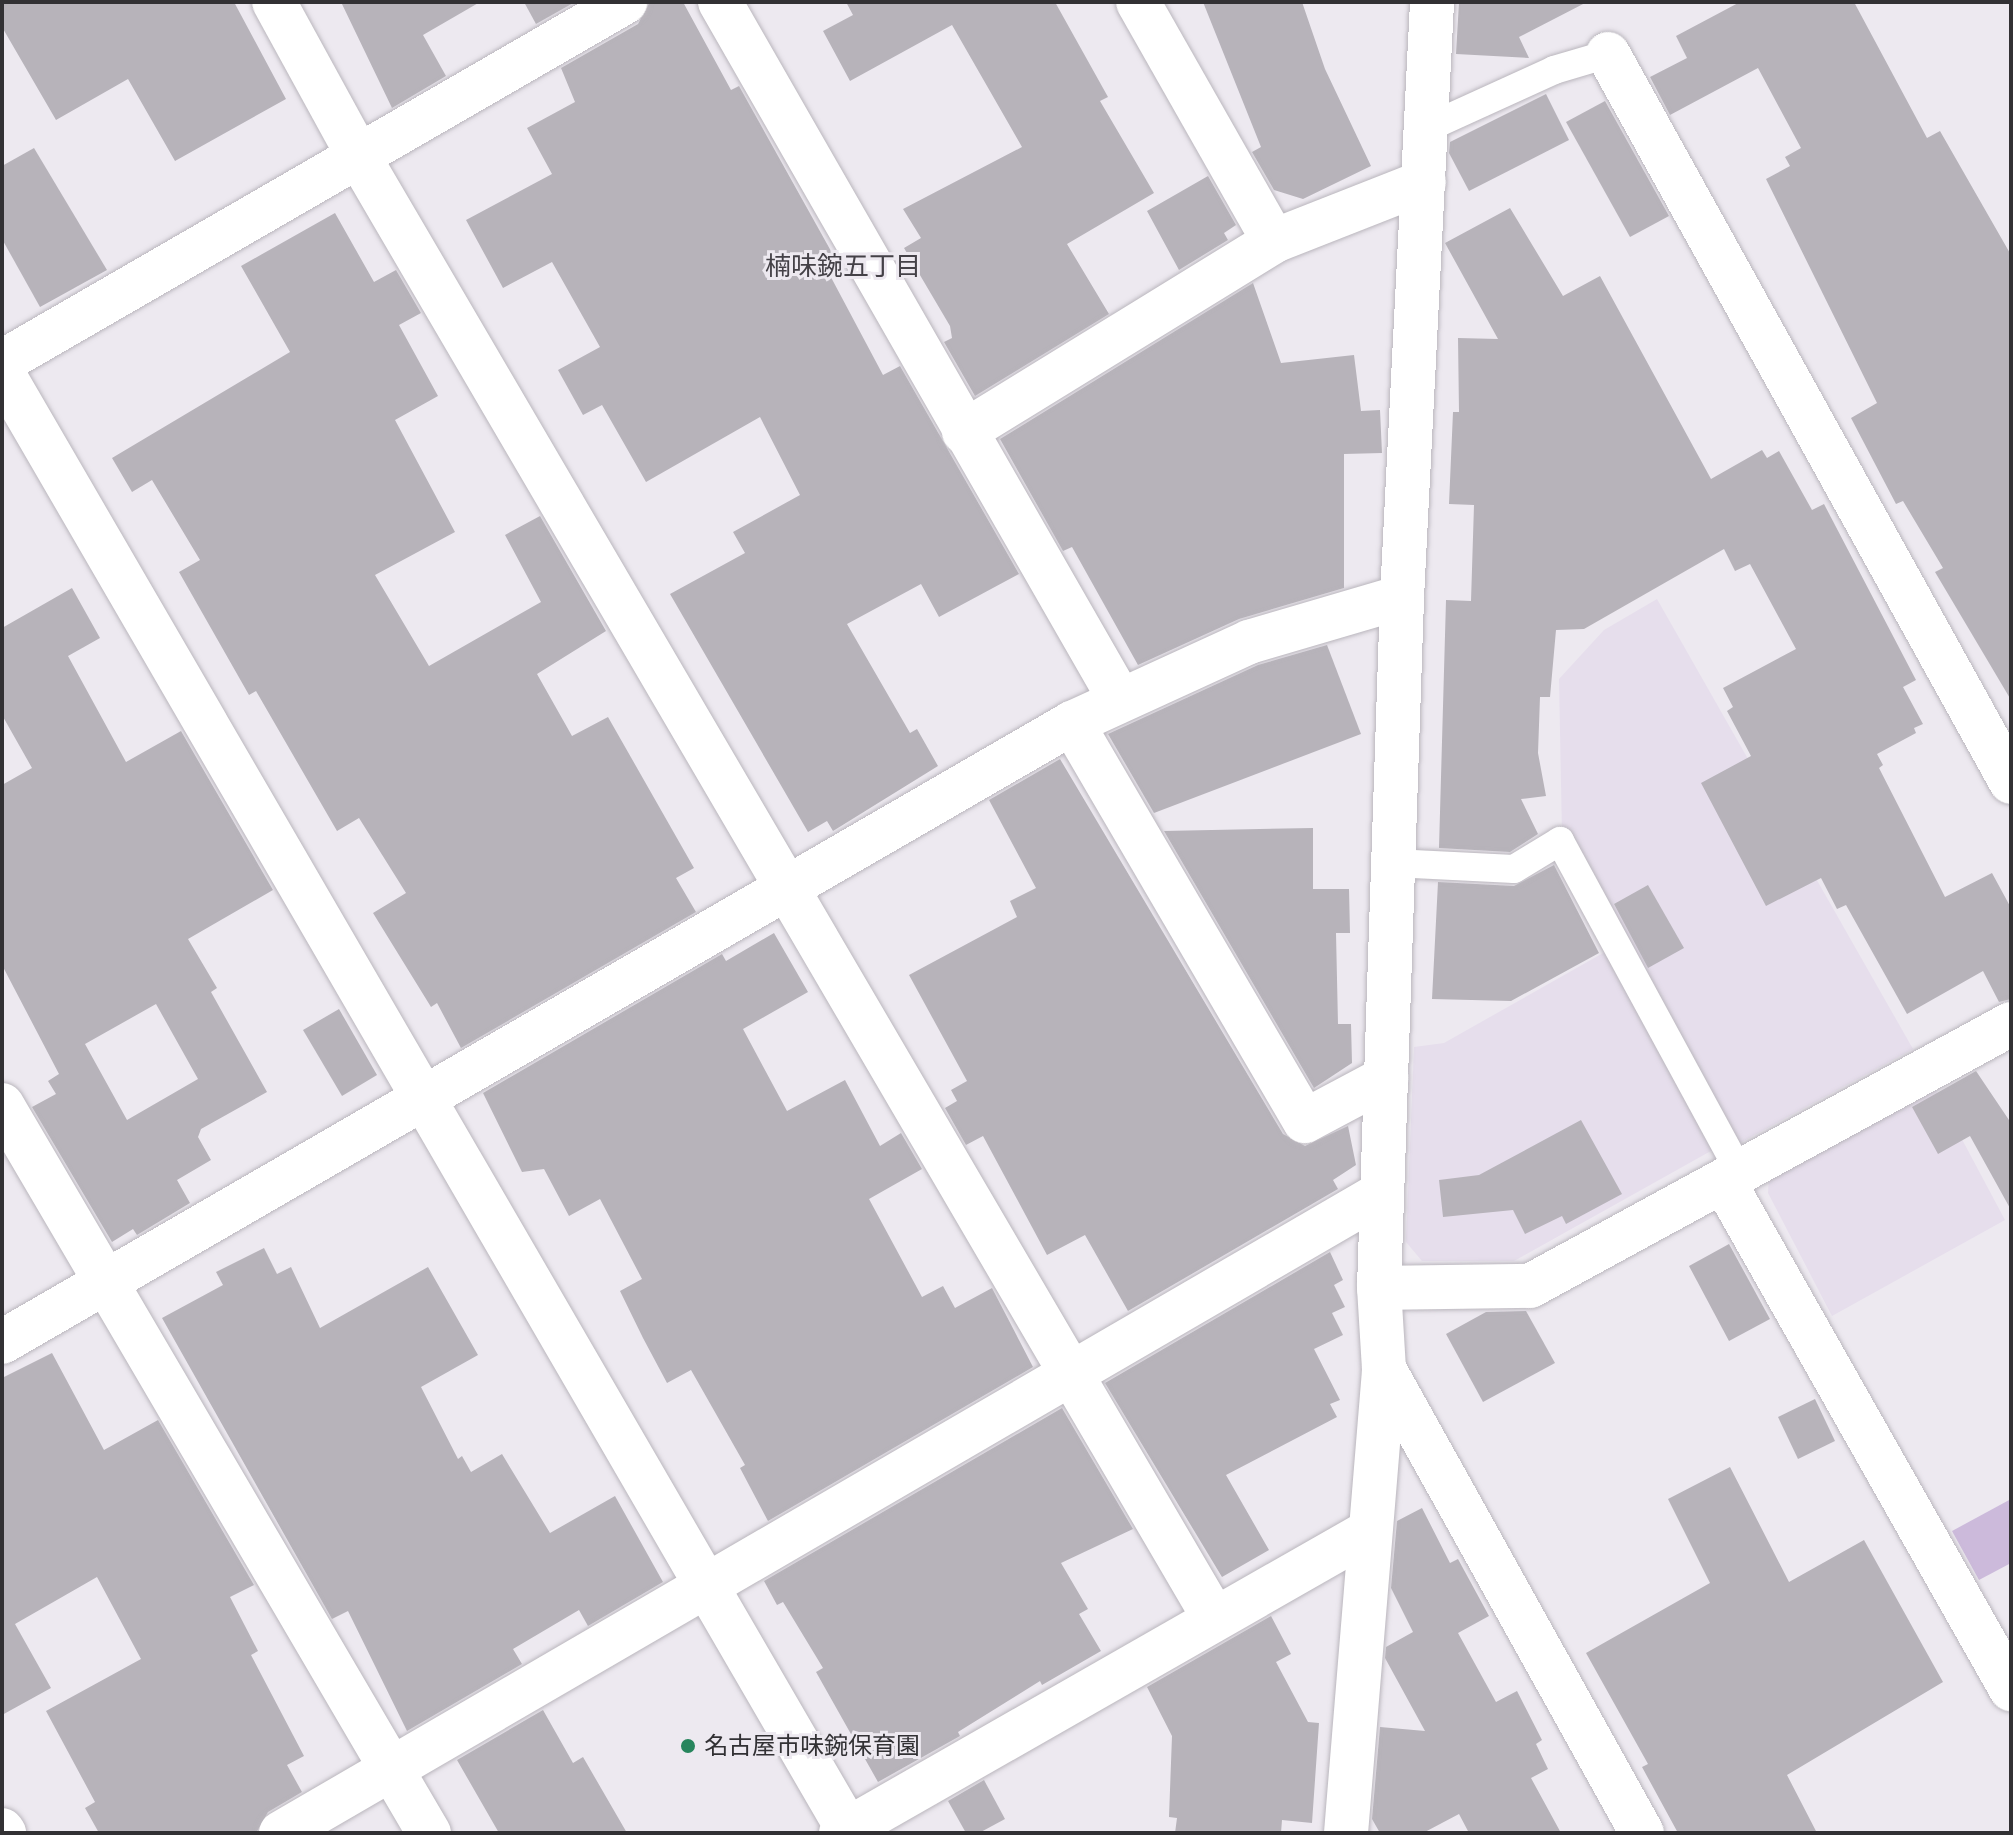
<!DOCTYPE html>
<html>
<head>
<meta charset="utf-8">
<style>
  body { margin:0 }
  #map { position:relative; width:2013px; height:1835px; overflow:hidden; background:#ede9f0; font-family:"PT Sans Narrow","Noto Sans JP",sans-serif }
  div>[style] { position:absolute }
  .built>* { inset:0; background:#e6deec }
  .green>* { inset:0; background:#ccbadb }
  .building>* { inset:0; background:#b7b3ba }
  .roads { filter:drop-shadow(0 0 2px #bab6bd) drop-shadow(0 0 2px #bab6bd) }
  .service>* { height:28px; margin:-14px; padding:0 14px; transform-origin:14px; border-radius:14px; background:#fff }
  .minor>* { height:44px; margin:-22px; padding:0 22px; transform-origin:22px; border-radius:22px; background:#fff }
  .dots>* { width:22px; height:22px; translate:-50% -50%; box-sizing:border-box; border:4px solid #ede9f0; border-radius:50% }
  span { translate:-50% -50%; white-space:nowrap; text-align:center; line-height:1.15; -webkit-text-stroke:6px #ede9f0; paint-order:stroke }
  .poi-label { font-size:24px; color:#323134 }
  .left { translate:0 -50%; text-align:left }
  .neighbourhood-label { font-size:26px; color:#444147 }
  .frame { position:absolute; inset:0; border:4px solid #323134; pointer-events:none }
</style>
</head>
<body>
<div id="map">
  <div class="built">
    <div style="clip-path:polygon(1657px 599px,1913px 1049px,1738px 1144px,1562px 835px,1559px 679px,1604px 630px)"></div>
    <div style="clip-path:polygon(1612px 948px,1718px 1147px,1514px 1261px,1422px 1261px,1406px 1242px,1414px 1047px,1444px 1043px)"></div>
    <div style="clip-path:polygon(1933px 1085px,2005px 1220px,1832px 1316px,1768px 1193px,1769px 1176px)"></div>
  </div>
  <div class="green">
    <div style="clip-path:polygon(2011px 1499px,2011px 1563px,1979px 1580px,1952px 1531px)"></div>
  </div>
  <div class="building">
    <div style="clip-path:polygon(2px 2px,234px 2px,286px 99px,175px 161px,128px 79px,56px 120px,2px 27px)"></div>
    <div style="clip-path:polygon(341px 2px,480px 2px,423px 35px,446px 76px,392px 108px)"></div>
    <div style="clip-path:polygon(524px 2px,575px 2px,536px 24px)"></div>
    <div style="clip-path:polygon(650px 2px,683px 2px,731px 90px,739px 86px,836px 260px,825px 266px,883px 375px,900px 366px,1019px 574px,939px 617px,921px 584px,847px 624px,910px 733px,917px 729px,938px 766px,833px 831px,827px 821px,808px 832px,670px 594px,745px 553px,733px 532px,800px 495px,760px 417px,646px 482px,602px 405px,583px 415px,558px 370px,600px 347px,552px 262px,503px 288px,466px 220px,552px 174px,527px 128px,575px 102px,561px 68px,638px 24px)"></div>
    <div style="clip-path:polygon(846px 2px,1055px 2px,1108px 97px,1100px 101px,1154px 193px,1067px 244px,1109px 314px,975px 396px,944px 342px,952px 338px,950px 326px,904px 248px,921px 238px,903px 209px,1022px 147px,952px 25px,850px 81px,823px 31px,853px 15px)"></div>
    <div style="clip-path:polygon(1203px 2px,1302px 2px,1325px 69px,1371px 166px,1303px 199px,1274px 190px,1252px 152px,1261px 147px)"></div>
    <div style="clip-path:polygon(1459px 2px,1587px 2px,1519px 37px,1529px 58px,1456px 54px)"></div>
    <div style="clip-path:polygon(1740px 2px,1854px 2px,1927px 138px,1940px 131px,2011px 255px,2011px 700px,1935px 572px,1943px 568px,1903px 501px,1896px 504px,1851px 418px,1877px 403px,1766px 179px,1790px 166px,1785px 157px,1801px 148px,1758px 68px,1670px 115px,1650px 77px,1687px 58px,1676px 36px)"></div>
    <div style="clip-path:polygon(1546px 94px,1569px 140px,1469px 191px,1449px 153px,1450px 142px)"></div>
    <div style="clip-path:polygon(1605px 101px,1669px 216px,1630px 237px,1566px 122px)"></div>
    <div style="clip-path:polygon(34px 148px,107px 270px,40px 307px,2px 239px,2px 166px)"></div>
    <div style="clip-path:polygon(1208px 176px,1236px 225px,1224px 233px,1228px 240px,1179px 270px,1147px 211px)"></div>
    <div style="clip-path:polygon(1510px 208px,1563px 296px,1600px 276px,1711px 479px,1762px 450px,1767px 458px,1779px 451px,1812px 510px,1824px 504px,1916px 680px,1903px 687px,1923px 724px,1914px 728px,1916px 733px,1877px 754px,1883px 765px,1879px 768px,1945px 897px,1992px 873px,2011px 908px,2011px 999px,1999px 1002px,1983px 971px,1907px 1014px,1846px 905px,1837px 909px,1821px 878px,1766px 906px,1701px 783px,1751px 756px,1727px 711px,1733px 707px,1723px 688px,1796px 649px,1750px 564px,1735px 571px,1724px 549px,1584px 629px,1556px 630px,1550px 697px,1540px 697px,1538px 753px,1546px 796px,1521px 799px,1538px 834px,1510px 852px,1439px 848px,1446px 600px,1471px 601px,1474px 505px,1449px 504px,1453px 412px,1459px 412px,1458px 338px,1498px 339px,1445px 243px)"></div>
    <div style="clip-path:polygon(335px 213px,374px 282px,396px 270px,421px 313px,399px 325px,438px 396px,395px 420px,455px 532px,375px 575px,429px 666px,541px 602px,505px 535px,540px 516px,606px 631px,537px 674px,572px 736px,608px 717px,694px 868px,676px 878px,696px 912px,461px 1048px,437px 1003px,431px 1007px,373px 913px,406px 893px,359px 818px,337px 831px,256px 691px,249px 695px,179px 572px,200px 560px,152px 480px,132px 492px,112px 458px,290px 352px,241px 266px)"></div>
    <div style="clip-path:polygon(1253px 283px,1281px 363px,1354px 355px,1361px 411px,1380px 410px,1382px 453px,1344px 454px,1344px 588px,1239px 619px,1138px 665px,1072px 547px,1063px 551px,1000px 439px)"></div>
    <div style="clip-path:polygon(evenodd,72px 588px,100px 638px,68px 656px,126px 762px,181px 731px,273px 890px,188px 939px,217px 988px,211px 992px,267px 1092px,201px 1129px,198px 1137px,211px 1160px,177px 1180px,190px 1203px,137px 1235px,133px 1229px,112px 1242px,32px 1107px,56px 1094px,48px 1081px,59px 1074px,2px 965px,2px 785px,32px 768px,2px 715px,2px 628px,72px 588px,156px 1004px,198px 1079px,127px 1120px,85px 1044px,156px 1004px)"></div>
    <div style="clip-path:polygon(1327px 645px,1361px 734px,1154px 813px,1108px 734px,1258px 665px)"></div>
    <div style="clip-path:polygon(1060px 759px,1283px 1134px,1305px 1146px,1348px 1126px,1356px 1165px,1333px 1180px,1338px 1189px,1128px 1311px,1085px 1235px,1047px 1255px,983px 1136px,966px 1145px,945px 1108px,957px 1101px,951px 1090px,967px 1081px,909px 975px,1017px 917px,1010px 901px,1036px 888px,989px 800px)"></div>
    <div style="clip-path:polygon(1313px 828px,1313px 889px,1349px 889px,1350px 933px,1336px 933px,1338px 1024px,1351px 1024px,1352px 1063px,1314px 1088px,1164px 831px)"></div>
    <div style="clip-path:polygon(1554px 865px,1599px 953px,1511px 1001px,1432px 999px,1438px 882px,1514px 886px)"></div>
    <div style="clip-path:polygon(1648px 885px,1684px 948px,1648px 968px,1614px 904px)"></div>
    <div style="clip-path:polygon(774px 933px,808px 992px,743px 1029px,787px 1111px,845px 1080px,880px 1146px,901px 1133px,922px 1169px,869px 1199px,922px 1297px,943px 1286px,955px 1308px,992px 1288px,1033px 1367px,768px 1521px,740px 1468px,745px 1465px,691px 1370px,667px 1383px,643px 1338px,620px 1291px,642px 1279px,600px 1199px,569px 1216px,544px 1169px,522px 1172px,483px 1093px,722px 954px,726px 961px)"></div>
    <div style="clip-path:polygon(339px 1009px,377px 1075px,342px 1096px,303px 1030px)"></div>
    <div style="clip-path:polygon(1976px 1071px,2011px 1123px,2011px 1210px,1970px 1136px,1938px 1154px,1912px 1107px)"></div>
    <div style="clip-path:polygon(1581px 1120px,1622px 1194px,1566px 1224px,1562px 1216px,1525px 1234px,1513px 1210px,1443px 1217px,1439px 1180px,1479px 1175px)"></div>
    <div style="clip-path:polygon(1729px 1244px,1770px 1319px,1729px 1341px,1689px 1266px)"></div>
    <div style="clip-path:polygon(264px 1248px,277px 1274px,291px 1267px,320px 1328px,428px 1267px,478px 1355px,421px 1387px,458px 1459px,462px 1456px,471px 1472px,502px 1454px,550px 1533px,615px 1496px,663px 1582px,588px 1626px,579px 1610px,513px 1649px,522px 1664px,407px 1731px,348px 1611px,332px 1619px,162px 1318px,223px 1285px,216px 1272px)"></div>
    <div style="clip-path:polygon(1330px 1252px,1343px 1280px,1334px 1285px,1345px 1307px,1332px 1313px,1343px 1335px,1314px 1349px,1340px 1400px,1330px 1404px,1337px 1417px,1226px 1475px,1269px 1550px,1222px 1577px,1105px 1383px)"></div>
    <div style="clip-path:polygon(1526px 1311px,1555px 1363px,1483px 1402px,1446px 1334px,1486px 1312px)"></div>
    <div style="clip-path:polygon(52px 1353px,104px 1450px,158px 1420px,254px 1585px,230px 1597px,258px 1651px,251px 1655px,304px 1756px,287px 1765px,302px 1792px,268px 1812px,256px 1833px,99px 1833px,85px 1808px,95px 1802px,46px 1711px,141px 1659px,97px 1577px,15px 1624px,51px 1688px,2px 1715px,2px 1378px)"></div>
    <div style="clip-path:polygon(1815px 1399px,1835px 1441px,1798px 1459px,1778px 1417px)"></div>
    <div style="clip-path:polygon(1062px 1408px,1133px 1529px,1061px 1563px,1088px 1609px,1079px 1614px,1101px 1651px,1042px 1685px,1040px 1681px,958px 1732px,960px 1736px,878px 1782px,816px 1672px,823px 1668px,783px 1602px,777px 1605px,764px 1581px)"></div>
    <div style="clip-path:polygon(1730px 1467px,1789px 1582px,1864px 1540px,1943px 1682px,1787px 1775px,1817px 1833px,1678px 1833px,1642px 1767px,1648px 1764px,1586px 1653px,1710px 1583px,1668px 1499px)"></div>
    <div style="clip-path:polygon(1422px 1508px,1450px 1563px,1458px 1559px,1489px 1616px,1458px 1633px,1496px 1702px,1517px 1691px,1542px 1740px,1536px 1744px,1548px 1769px,1531px 1778px,1561px 1833px,1469px 1833px,1459px 1814px,1423px 1833px,1380px 1833px,1372px 1819px,1380px 1727px,1425px 1731px,1385px 1658px,1386px 1647px,1413px 1632px,1391px 1588px,1397px 1521px)"></div>
    <div style="clip-path:polygon(1271px 1616px,1291px 1654px,1276px 1662px,1308px 1722px,1319px 1723px,1312px 1823px,1282px 1820px,1281px 1833px,1175px 1833px,1177px 1818px,1169px 1817px,1172px 1736px,1147px 1687px)"></div>
    <div style="clip-path:polygon(543px 1710px,573px 1763px,583px 1757px,627px 1833px,499px 1833px,457px 1760px)"></div>
    <div style="clip-path:polygon(984px 1780px,1005px 1819px,979px 1833px,966px 1833px,948px 1801px)"></div>
  </div>
  <div class="roads">
    <div class="service">
      <div style="left:1427px;top:128px;width:140px;rotate:-24.5deg"></div>
      <div style="left:1554px;top:70px;width:56px;rotate:-16.5deg"></div>
      <div style="left:1393px;top:863px;width:121px;rotate:2.8deg"></div>
      <div style="left:1514px;top:869px;width:54px;rotate:-31.3deg"></div>
      <div style="left:1560px;top:841px;width:377px;rotate:61.5deg"></div>
    </div>
    <div class="minor">
      <div style="left:274px;top:2px;width:177px;rotate:61.3deg"></div>
      <div style="left:359px;top:157px;width:1693px;rotate:59.66deg"></div>
      <div style="left:720px;top:2px;width:804px;rotate:60.18deg"></div>
      <div style="left:1138px;top:2px;width:275px;rotate:60.4deg"></div>
      <div style="left:1608px;top:54px;width:832px;rotate:61.03deg"></div>
      <div style="left:2px;top:362px;width:720px;rotate:-30.02deg"></div>
      <div style="left:2px;top:372px;width:1689px;rotate:59.87deg"></div>
      <div style="left:964px;top:432px;width:364px;rotate:-31.6deg"></div>
      <div style="left:1274px;top:241px;width:161px;rotate:-21.5deg"></div>
      <div style="left:1072px;top:723px;width:461px;rotate:59.7deg"></div>
      <div style="left:1305px;top:1121px;width:92px;rotate:-28deg"></div>
      <div style="left:2px;top:1105px;width:844px;rotate:59.61deg"></div>
      <div style="left:1724px;top:1182px;width:583px;rotate:60.49deg"></div>
      <div style="left:1379px;top:1288px;width:151px;rotate:-0.8deg"></div>
      <div style="left:1530px;top:1286px;width:548px;rotate:-28.58deg"></div>
      <div style="left:2px;top:1342px;width:1236px;rotate:-30.05deg"></div>
      <div style="left:1072px;top:723px;width:195px;rotate:-24.6deg"></div>
      <div style="left:1249px;top:642px;width:159px;rotate:-16.4deg"></div>
      <div style="left:1384px;top:1369px;width:531px;rotate:60.92deg"></div>
      <div style="left:2px;top:1830px;width:4px;rotate:56deg"></div>
      <div style="left:281px;top:1833px;width:1273px;rotate:-30.17deg"></div>
      <div style="left:841px;top:1833px;width:607px;rotate:-29.73deg"></div>
      <div style="left:1346px;top:1833px;width:466px;rotate:-85.3deg"></div>
      <div style="left:1384px;top:1369px;width:81px;rotate:-93.5deg"></div>
      <div style="left:1379px;top:1288px;width:691px;rotate:-88.09deg"></div>
      <div style="left:1402px;top:597px;width:596px;rotate:-87.11deg"></div>
    </div>
  </div>
  <div class="dots">
    <div style="left:688px;top:1746px;background:#27855d"></div>
  </div>
  <div class="poi-label">
    <span class="left" style="left:704px;top:1746px">名古屋市味鋺保育園</span>
  </div>
  <div class="neighbourhood-label">
    <span style="left:843px;top:266px">楠味鋺五丁目</span>
  </div>
  <div class="frame"></div>
</div>
</body>
</html>
